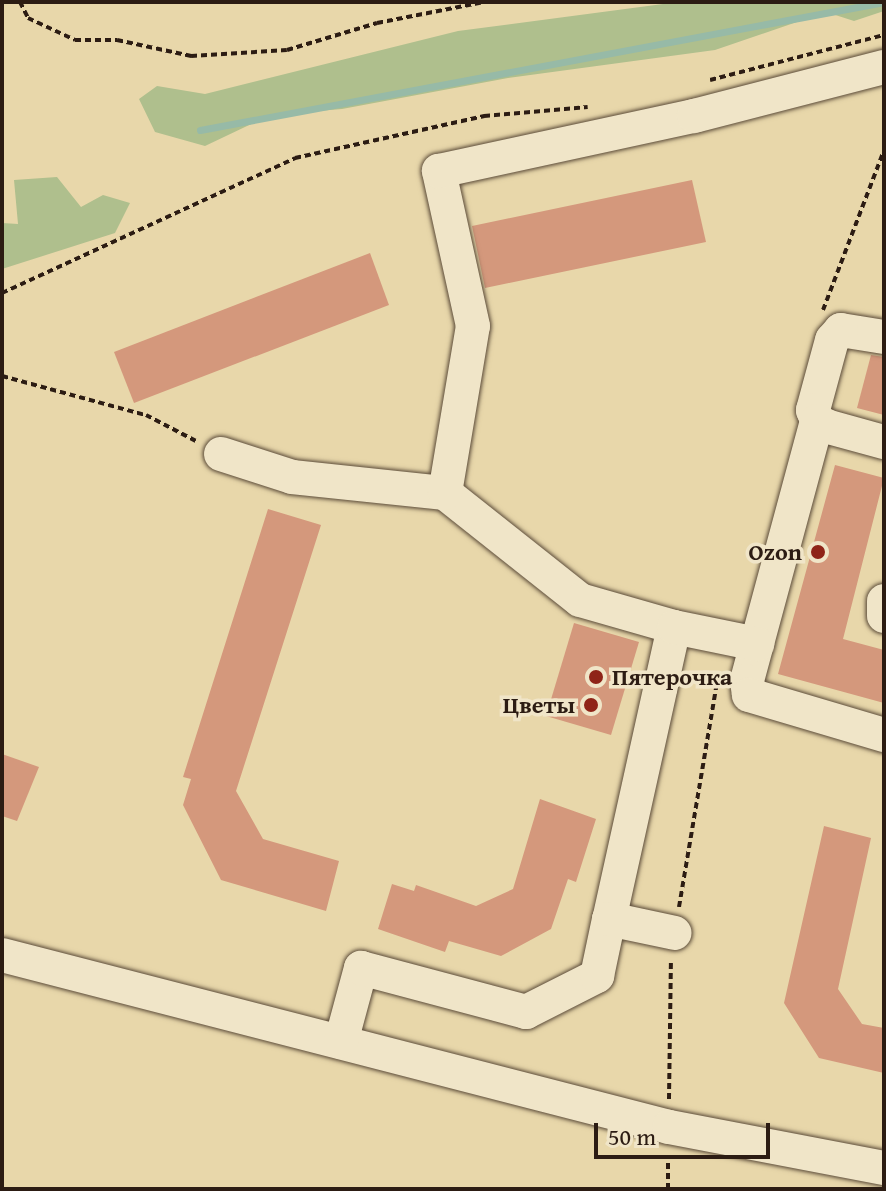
<!DOCTYPE html>
<html>
<head>
<meta charset="utf-8">
<style>
  body { margin:0 }
  #map { position:relative; width:886px; height:1191px; overflow:hidden; background:#e8d7aa; font-family:"Gentium Book Plus",serif }
  div>[style] { position:absolute }
  .green>* { inset:0; background:#afbf8d }
  .stream>* { height:7px; margin:-3.5px; padding:0 3.5px; transform-origin:3.5px; border-radius:3.5px; background:#97baa7 }
  .building>* { inset:0; background:#d4987c }
  .path>* { height:4px; margin-top:-2px; transform-origin:0; background:repeating-linear-gradient(90deg,#2c1c13 0 6px,transparent 0 10px) }
  .roads { filter:drop-shadow(0 0 2px #5b4b39) drop-shadow(0 0 2px #5b4b39) }
  .minor>* { height:34px; margin:-17px; padding:0 17px; transform-origin:17px; border-radius:17px; background:#f0e5c8 }
  .dots>* { width:22px; height:22px; translate:-50% -50%; box-sizing:border-box; border:4px solid #f0e5c8; border-radius:50% }
  span { translate:-50% -50%; white-space:nowrap; text-align:center; line-height:1.15; -webkit-text-stroke:7px #f0e5c8; paint-order:stroke }
  .poi-label { font-size:24px; color:#2c1c13; font-weight:700 }
  .right { translate:-100% -50%; text-align:right }
  .left { translate:0 -50%; text-align:left }
  .frame { position:absolute; inset:0; border:4px solid #2c1c13; pointer-events:none }
  .scale { position:absolute; left:594px; top:1123px; width:176px; height:36px; box-sizing:border-box; border:4px solid #2c1c13; border-top:0; padding-left:10px; font-size:24px; line-height:28px; white-space:nowrap; color:#2c1c13; -webkit-text-stroke:6px #f0e5c8; paint-order:stroke }
</style>
</head>
<body>
<div id="map">
  <div class="green">
    <div style="clip-path:polygon(678px 2px,884px 2px,884px 11px,854px 21px,826px 12px,715px 50px,508px 78px,342px 109px,270px 115px,205px 146px,155px 132px,139px 99px,157px 86px,205px 94px,458px 31px)"></div>
    <div style="clip-path:polygon(57px 177px,81px 207px,103px 195px,130px 203px,115px 233px,2px 269px,2px 223px,18px 224px,14px 180px)"></div>
  </div>
  <div class="stream">
    <div style="left:200px;top:130px;width:696px;rotate:-10.6deg"></div>
  </div>
  <div class="building">
    <div style="clip-path:polygon(692px 180px,706px 242px,485px 288px,472px 226px)"></div>
    <div style="clip-path:polygon(370px 253px,389px 305px,134px 403px,114px 352px)"></div>
    <div style="clip-path:polygon(871px 355px,884px 357px,884px 415px,857px 408px)"></div>
    <div style="clip-path:polygon(835px 465px,884px 478px,843px 639px,884px 650px,884px 703px,778px 674px)"></div>
    <div style="clip-path:polygon(268px 509px,321px 525px,236px 791px,263px 839px,339px 861px,326px 911px,221px 880px,183px 805px,191px 779px,183px 777px)"></div>
    <div style="clip-path:polygon(574px 623px,639px 642px,611px 735px,546px 716px)"></div>
    <div style="clip-path:polygon(2px 754px,39px 767px,17px 821px,2px 816px)"></div>
    <div style="clip-path:polygon(540px 799px,596px 819px,576px 882px,568px 879px,551px 929px,501px 956px,449px 941px,445px 952px,378px 929px,392px 884px,414px 891px,416px 885px,476px 906px,513px 889px)"></div>
    <div style="clip-path:polygon(824px 826px,871px 838px,838px 989px,862px 1024px,884px 1028px,884px 1073px,819px 1058px,784px 1003px)"></div>
  </div>
  <div class="path">
    <div style="left:20px;top:2px;width:18px;rotate:63deg"></div>
    <div style="left:28px;top:18px;width:52px;rotate:25.1deg"></div>
    <div style="left:75px;top:40px;width:42px"></div>
    <div style="left:117px;top:40px;width:76px;rotate:12.2deg"></div>
    <div style="left:191px;top:56px;width:96px;rotate:-3.6deg"></div>
    <div style="left:287px;top:50px;width:94px;rotate:-16.7deg"></div>
    <div style="left:377px;top:23px;width:109px;rotate:-11.1deg"></div>
    <div style="left:710px;top:80px;width:180px;rotate:-14.5deg"></div>
    <div style="left:2px;top:293px;width:323px;rotate:-24.7deg"></div>
    <div style="left:295px;top:158px;width:194px;rotate:-12.5deg"></div>
    <div style="left:484px;top:116px;width:104px;rotate:-4.9deg"></div>
    <div style="left:823px;top:310px;width:171px;rotate:-69.1deg"></div>
    <div style="left:2px;top:376px;width:149px;rotate:15.2deg"></div>
    <div style="left:146px;top:415px;width:56px;rotate:27.5deg"></div>
    <div style="left:679px;top:907px;width:227px;rotate:-80.4deg"></div>
    <div style="left:669px;top:1099px;width:140px;rotate:-89.2deg"></div>
    <div style="left:668px;top:1189px;width:34px;rotate:-90deg"></div>
  </div>
  <div class="roads">
    <div class="minor">
      <div style="left:884px;top:337px;width:44px;rotate:-170.8deg"></div>
      <div style="left:841px;top:330px;width:13px;rotate:132deg"></div>
      <div style="left:832px;top:340px;width:73px;rotate:105.2deg"></div>
      <div style="left:813px;top:410px;width:12px;rotate:70deg"></div>
      <div style="left:817px;top:421px;width:13px;rotate:27deg"></div>
      <div style="left:829px;top:427px;width:57px;rotate:15.3deg"></div>
      <div style="left:817px;top:421px;width:269px;rotate:105.1deg"></div>
      <div style="left:747px;top:681px;width:14px;rotate:82deg"></div>
      <div style="left:749px;top:695px;width:141px;rotate:16.5deg"></div>
      <div style="left:221px;top:454px;width:75px;rotate:17.9deg"></div>
      <div style="left:292px;top:477px;width:154px;rotate:6deg"></div>
      <div style="left:445px;top:493px;width:172px;rotate:38.4deg"></div>
      <div style="left:580px;top:600px;width:98px;rotate:16deg"></div>
      <div style="left:674px;top:627px;width:299px;rotate:102.5deg"></div>
      <div style="left:445px;top:493px;width:169px;rotate:-80.5deg"></div>
      <div style="left:473px;top:326px;width:159px;rotate:-102.4deg"></div>
      <div style="left:439px;top:171px;width:261px;rotate:-12.2deg"></div>
      <div style="left:694px;top:116px;width:196px;rotate:-14.5deg"></div>
      <div style="left:884px;top:601px;width:15px;rotate:90deg"></div>
      <div style="left:674px;top:627px;width:85px;rotate:11.6deg"></div>
      <div style="left:2px;top:955px;width:689px;rotate:14.46deg"></div>
      <div style="left:669px;top:1127px;width:219px;rotate:10.8deg"></div>
      <div style="left:341px;top:1042px;width:77px;rotate:-74.9deg"></div>
      <div style="left:361px;top:968px;width:171px;rotate:14.9deg"></div>
      <div style="left:526px;top:1012px;width:80px;rotate:-26.9deg"></div>
      <div style="left:597px;top:976px;width:58px;rotate:-78.1deg"></div>
      <div style="left:609px;top:919px;width:67px;rotate:12deg"></div>
    </div>
  </div>
  <div class="dots">
    <div style="left:818px;top:552px;background:#8f2418"></div>
    <div style="left:596px;top:677px;background:#8f2418"></div>
    <div style="left:591px;top:705px;background:#8f2418"></div>
  </div>
  <div class="poi-label">
    <span class="right" style="left:802px;top:552px">Ozon</span>
    <span class="left" style="left:612px;top:677px">Пятерочка</span>
    <span class="right" style="left:575px;top:705px">Цветы</span>
  </div>
  <div class="frame"></div>
  <div class="scale">50 m</div>
</div>
</body>
</html>
